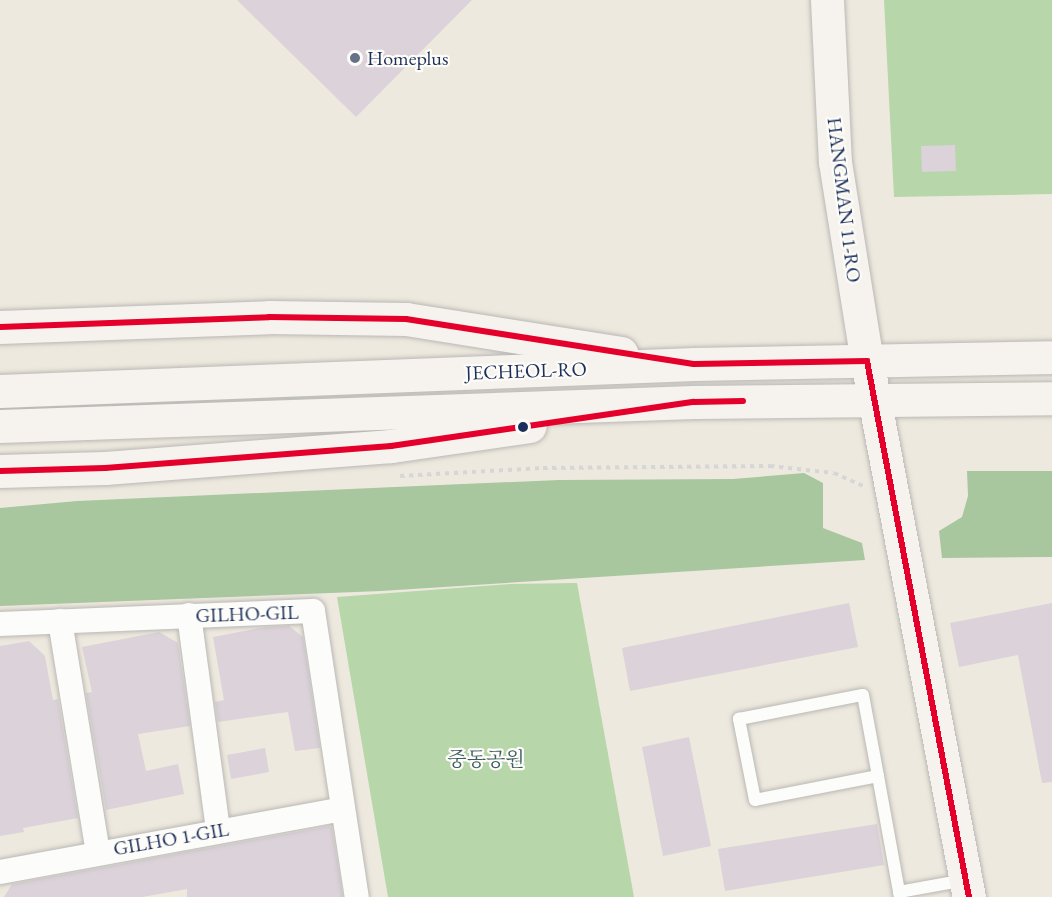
<!DOCTYPE html>
<html>
<head>
<meta charset="utf-8">
<style>
  body { margin:0 }
  #map { position:relative; width:1052px; height:897px; overflow:hidden; background:#eee9de; font-family:"EB Garamond","Noto Serif KR",serif }
  div>[style] { position:absolute }
  .green>* { inset:0; background:#b7d6a9 }
  .forest>* { inset:0; background:#a8c79f }
  .building>* { inset:0; background:#dbd2da }
  .path>* { height:4px; margin-top:-2px; transform-origin:0; background:repeating-linear-gradient(90deg,#d6d6d6 0 4.5px,transparent 0 9px) }
  .roads { filter:drop-shadow(0 0 2px #b9b8b5) drop-shadow(0 0 2px #b9b8b5) }
  .lane>* { height:12px; margin:-6px; padding:0 6px; transform-origin:6px; border-radius:6px; background:#fcfcfa }
  .street>* { height:24px; margin:-12px; padding:0 12px; transform-origin:12px; border-radius:12px; background:#fcfcfa }
  .secondary>* { height:33px; margin:-16.5px; padding:0 16.5px; transform-origin:16.5px; border-radius:16.5px; background:#f6f3ef }
  .bus-1>* { height:6px; margin:-3px; padding:0 3px; transform-origin:3px; border-radius:3px; background:#e4002b }
  .dots>* { width:16px; height:16px; translate:-50% -50%; box-sizing:border-box; border:3px solid #fdfcf7; border-radius:50% }
  span { translate:-50% -50%; white-space:nowrap; text-align:center; line-height:1.15; -webkit-text-stroke:4.5px #fdfcf7; paint-order:stroke }
  .poi-label { font-size:20px; color:#1b2f5e }
  .left { translate:0 -50%; text-align:left }
  .street-label { font-size:20px; color:#1b2f5e }
  .park-label { font-size:20px; color:#3c5d67 }
</style>
</head>
<body>
<div id="map">
  <div class="green">
    <div style="clip-path:polygon(884px 0,1052px 0,1052px 194px,894px 197px)"></div>
    <div style="clip-path:polygon(577px 583px,634px 897px,388px 897px,337px 597px,510px 584px)"></div>
  </div>
  <div class="forest">
    <div style="clip-path:polygon(967px 471px,1052px 471px,1052px 557px,942px 558px,939px 531px,962px 517px,968px 496px)"></div>
    <div style="clip-path:polygon(804px 473px,823px 483px,823px 528px,862px 543px,865px 560px,381px 591px,0 606px,0 508px,77px 501px,440px 485px,559px 480px,733px 479px)"></div>
  </div>
  <div class="building">
    <div style="clip-path:polygon(237px 0,472px 0,356px 117px)"></div>
    <div style="clip-path:polygon(955px 145px,956px 171px,922px 172px,921px 146px)"></div>
    <div style="clip-path:polygon(849px 603px,858px 647px,630px 691px,622px 648px)"></div>
    <div style="clip-path:polygon(1052px 603px,1052px 782px,1042px 783px,1018px 655px,959px 667px,950px 623px)"></div>
    <div style="clip-path:polygon(289px 626px,303px 637px,320px 748px,295px 751px,288px 712px,218px 722px,215px 702px,224px 700px,213px 637px,265px 627px)"></div>
    <div style="clip-path:polygon(159px 632px,178px 643px,190px 726px,138px 734px,146px 771px,178px 764px,184px 794px,106px 810px,86px 693px,92px 692px,82px 647px)"></div>
    <div style="clip-path:polygon(29px 641px,45px 656px,53px 700px,58px 699px,78px 818px,23px 828px,24px 832px,0 836px,0 646px)"></div>
    <div style="clip-path:polygon(689px 737px,711px 846px,663px 856px,642px 747px)"></div>
    <div style="clip-path:polygon(265px 748px,269px 772px,231px 779px,227px 755px)"></div>
    <div style="clip-path:polygon(877px 824px,884px 865px,725px 891px,718px 849px)"></div>
    <div style="clip-path:polygon(329px 826px,332px 828px,343px 897px,187px 897px,187px 889px,142px 897px,4px 897px,12px 884px)"></div>
  </div>
  <div class="path">
    <div style="left:400px;top:476px;width:143px;rotate:-3.2deg"></div>
    <div style="left:543px;top:468px;width:227px;rotate:-0.5deg"></div>
    <div style="left:770px;top:466px;width:64px;rotate:6.2deg"></div>
    <div style="left:834px;top:473px;width:32px;rotate:24deg"></div>
  </div>
  <div class="roads">
    <div class="lane">
      <div style="left:878px;top:776px;width:125px;rotate:169deg"></div>
      <div style="left:755px;top:800px;width:83px;rotate:-101.2deg"></div>
      <div style="left:739px;top:719px;width:126px;rotate:-11deg"></div>
      <div style="left:863px;top:695px;width:82px;rotate:79.5deg"></div>
      <div style="left:878px;top:776px;width:118px;rotate:79.7deg"></div>
      <div style="left:900px;top:897px;width:5px;rotate:-101deg"></div>
      <div style="left:899px;top:892px;width:67px;rotate:-10.3deg"></div>
    </div>
    <div class="street">
      <div style="left:189px;top:615px;width:217px;rotate:82.3deg"></div>
      <div style="left:60px;top:621px;width:234px;rotate:80.7deg"></div>
      <div style="left:0;top:624px;width:313px;rotate:-2.4deg"></div>
      <div style="left:313px;top:611px;width:289px;rotate:81.3deg"></div>
      <div style="left:0;top:872px;width:348px;rotate:-10.4deg"></div>
    </div>
    <div class="secondary">
      <div style="left:827px;top:0;width:162px;rotate:87.2deg"></div>
      <div style="left:835px;top:162px;width:202px;rotate:80.9deg"></div>
      <div style="left:867px;top:361px;width:546px;rotate:79.23deg"></div>
      <div style="left:0;top:327px;width:269px;rotate:-2.1deg"></div>
      <div style="left:269px;top:317px;width:137px;rotate:0.8deg"></div>
      <div style="left:406px;top:319px;width:218px;rotate:9deg"></div>
      <div style="left:0;top:391px;width:695px;rotate:-2.23deg"></div>
      <div style="left:694px;top:364px;width:358px;rotate:-1.1deg"></div>
      <div style="left:0;top:426px;width:694px;rotate:-1.98deg"></div>
      <div style="left:694px;top:402px;width:358px;rotate:-0.6deg"></div>
      <div style="left:0;top:471px;width:105px;rotate:-1.6deg"></div>
      <div style="left:105px;top:468px;width:287px;rotate:-4.4deg"></div>
      <div style="left:391px;top:446px;width:140px;rotate:-8.2deg"></div>
    </div>
  </div>
  <div class="bus-1">
    <div style="left:0;top:327px;width:269px;rotate:-2.1deg"></div>
    <div style="left:269px;top:317px;width:137px;rotate:0.8deg"></div>
    <div style="left:406px;top:319px;width:291px;rotate:8.9deg"></div>
    <div style="left:694px;top:364px;width:173px;rotate:-1deg"></div>
    <div style="left:867px;top:361px;width:546px;rotate:79.23deg"></div>
    <div style="left:0;top:471px;width:105px;rotate:-1.6deg"></div>
    <div style="left:105px;top:468px;width:287px;rotate:-4.4deg"></div>
    <div style="left:391px;top:446px;width:306px;rotate:-8.3deg"></div>
    <div style="left:694px;top:402px;width:49px;rotate:-1.2deg"></div>
  </div>
  <div class="dots">
    <div style="left:355px;top:58px;background:#65708b"></div>
    <div style="left:523px;top:427px;background:#1b2f5e"></div>
  </div>
  <div class="poi-label">
    <span class="left" style="left:367px;top:58px">Homeplus</span>
  </div>
  <div class="street-label">
    <span style="left:844px;top:200px;rotate:83deg">HANGMAN 11-RO</span>
    <span style="left:526px;top:371px;rotate:-2deg">JECHEOL-RO</span>
    <span style="left:247px;top:614px;rotate:-2deg">GILHO-GIL</span>
    <span style="left:171px;top:839px;rotate:-10deg">GILHO 1-GIL</span>
  </div>
  <div class="park-label">
    <span style="left:486px;top:759px">중동공원</span>
  </div>
</div>
</body>
</html>
